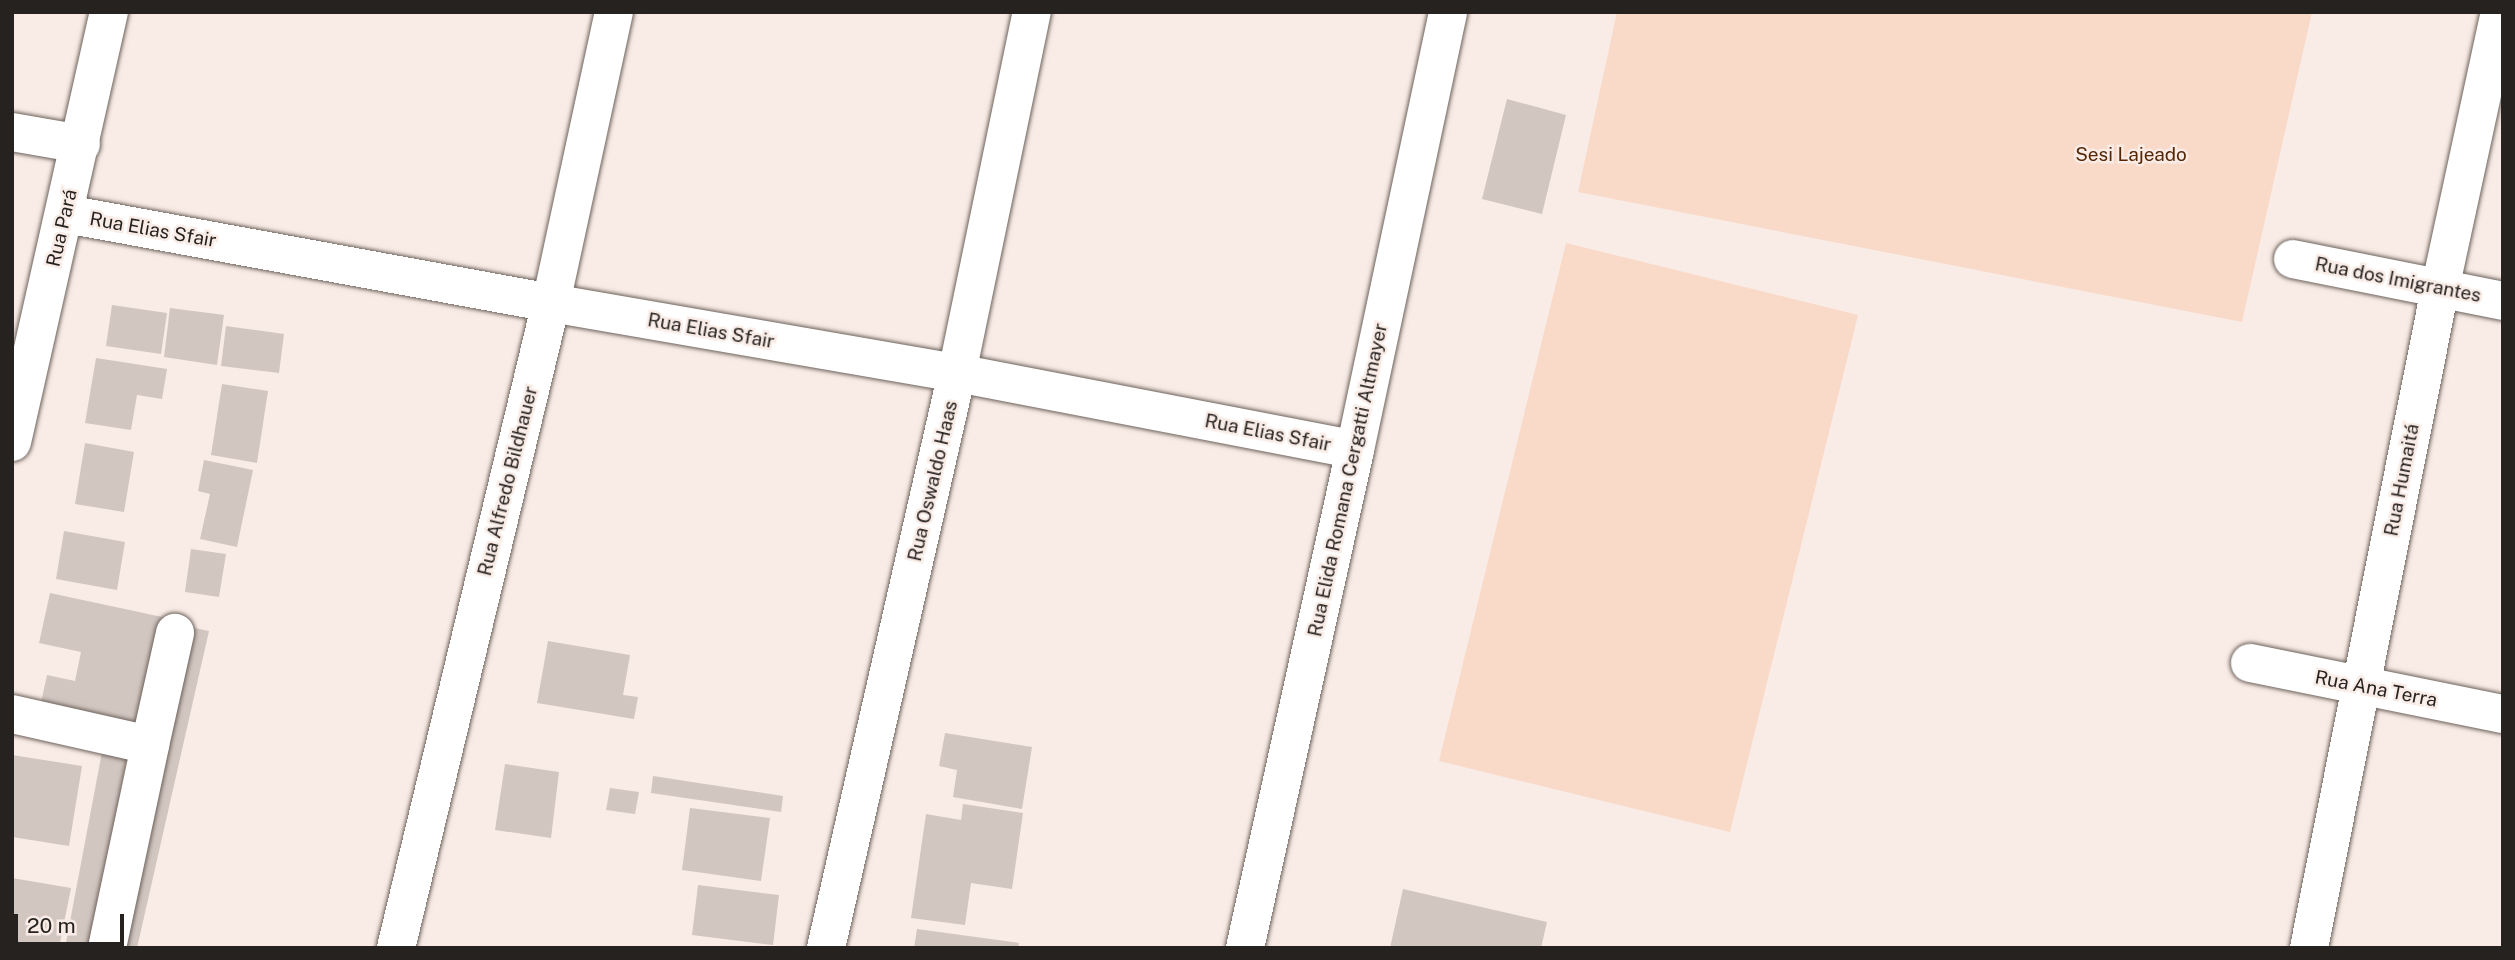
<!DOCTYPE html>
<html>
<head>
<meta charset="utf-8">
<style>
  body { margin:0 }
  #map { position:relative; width:2515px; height:960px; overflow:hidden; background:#f9ece6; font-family:"Public Sans",sans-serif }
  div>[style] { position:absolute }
  .green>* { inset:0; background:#f9d9c8 }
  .building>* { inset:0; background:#d2c6c0 }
  .roads { filter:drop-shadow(0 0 2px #6d625c) drop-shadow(0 0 2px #6d625c) }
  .minor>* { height:38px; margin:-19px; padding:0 19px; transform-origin:19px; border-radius:19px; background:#fff }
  span { translate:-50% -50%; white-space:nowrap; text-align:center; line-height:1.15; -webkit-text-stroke:5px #f9ece6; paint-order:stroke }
  .park-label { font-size:19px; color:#552604 }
  .street-label { font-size:19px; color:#26221f }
  .frame { position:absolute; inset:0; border:14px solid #26221f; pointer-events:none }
  .scale { position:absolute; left:14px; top:914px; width:110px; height:32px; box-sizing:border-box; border:4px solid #26221f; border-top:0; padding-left:9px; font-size:21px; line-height:24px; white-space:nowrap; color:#26221f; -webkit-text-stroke:5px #f9ece6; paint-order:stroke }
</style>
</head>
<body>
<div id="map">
  <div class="green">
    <div style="clip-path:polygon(1617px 12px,2312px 12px,2242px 322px,1578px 192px)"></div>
    <div style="clip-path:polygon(1566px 243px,1858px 315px,1730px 832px,1439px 761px)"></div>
  </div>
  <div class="building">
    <div style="clip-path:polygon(1507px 99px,1566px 115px,1542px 214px,1482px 199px)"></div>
    <div style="clip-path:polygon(112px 305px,167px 313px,161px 354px,106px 346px)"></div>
    <div style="clip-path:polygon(170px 308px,224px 315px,217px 365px,164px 357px)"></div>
    <div style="clip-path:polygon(226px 326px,284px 334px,279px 373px,221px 366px)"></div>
    <div style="clip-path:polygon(96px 358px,167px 369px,162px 399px,137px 395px,131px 430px,85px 423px)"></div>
    <div style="clip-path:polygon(222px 384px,268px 391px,257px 463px,211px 455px)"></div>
    <div style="clip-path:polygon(85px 443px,134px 452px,124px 512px,75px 504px)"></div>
    <div style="clip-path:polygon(204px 460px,253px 470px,237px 547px,200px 539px,210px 494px,198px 491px)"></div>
    <div style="clip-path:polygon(64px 531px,125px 542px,117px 590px,56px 579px)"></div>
    <div style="clip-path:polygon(191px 549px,226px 554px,219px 597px,185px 592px)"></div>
    <div style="clip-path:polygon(50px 593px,167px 618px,143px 726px,39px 712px,47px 675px,75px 681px,81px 652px,39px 643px)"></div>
    <div style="clip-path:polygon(185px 626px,209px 631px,137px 948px,112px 948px)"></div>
    <div style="clip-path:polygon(548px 641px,630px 655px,623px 695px,638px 697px,634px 719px,537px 703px)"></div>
    <div style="clip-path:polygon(945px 733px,1032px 747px,1022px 809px,953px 797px,957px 770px,939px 766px)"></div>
    <div style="clip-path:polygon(102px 752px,127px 757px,91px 948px,65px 948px)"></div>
    <div style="clip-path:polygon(12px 755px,82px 766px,69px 846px,12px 837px)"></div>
    <div style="clip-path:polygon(505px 764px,559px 772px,551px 838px,495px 830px)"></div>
    <div style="clip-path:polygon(653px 776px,783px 796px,781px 812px,651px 793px)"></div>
    <div style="clip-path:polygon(610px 788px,639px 792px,635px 814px,606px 810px)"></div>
    <div style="clip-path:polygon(963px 804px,1023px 813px,1012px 889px,971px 883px,965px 925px,911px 918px,926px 814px,961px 820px)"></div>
    <div style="clip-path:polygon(690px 808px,770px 818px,761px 881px,682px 870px)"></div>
    <div style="clip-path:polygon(12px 878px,71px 888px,59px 948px,12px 948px)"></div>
    <div style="clip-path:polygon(698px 885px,779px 895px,773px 945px,692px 935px)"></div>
    <div style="clip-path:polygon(1403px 889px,1547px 922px,1541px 948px,1390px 948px)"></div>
    <div style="clip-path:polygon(917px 929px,1019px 943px,1018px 948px,914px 948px)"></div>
  </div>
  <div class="roads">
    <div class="minor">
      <div style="left:12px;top:132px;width:70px;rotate:9.9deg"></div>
      <div style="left:66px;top:214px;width:493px;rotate:10.4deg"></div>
      <div style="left:551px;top:303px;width:412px;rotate:9.8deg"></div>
      <div style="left:957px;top:373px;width:405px;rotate:10.9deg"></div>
      <div style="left:2293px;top:259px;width:214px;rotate:11.3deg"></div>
      <div style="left:12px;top:442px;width:441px;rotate:-77.3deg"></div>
      <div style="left:2250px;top:663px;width:258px;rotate:11.4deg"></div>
      <div style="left:12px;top:714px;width:141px;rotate:12.7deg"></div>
      <div style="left:150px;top:745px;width:115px;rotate:-77.4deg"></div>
      <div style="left:107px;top:948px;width:208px;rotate:-78deg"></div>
      <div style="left:396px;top:948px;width:663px;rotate:-76.49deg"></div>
      <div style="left:551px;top:303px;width:298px;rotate:-77.8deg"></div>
      <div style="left:826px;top:948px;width:590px;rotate:-77.17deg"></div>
      <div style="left:957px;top:373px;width:369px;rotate:-78.3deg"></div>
      <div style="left:1245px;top:948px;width:510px;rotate:-77.54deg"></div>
      <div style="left:1355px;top:450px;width:448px;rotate:-78deg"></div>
      <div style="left:2309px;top:948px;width:672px;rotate:-78.76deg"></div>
      <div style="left:2440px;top:289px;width:283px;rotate:-77.8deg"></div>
    </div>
  </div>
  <div class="park-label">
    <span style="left:2131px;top:155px">Sesi Lajeado</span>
  </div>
  <div class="street-label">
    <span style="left:62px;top:228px;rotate:-77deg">Rua Pará</span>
    <span style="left:153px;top:230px;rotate:10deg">Rua Elias Sfair</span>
    <span style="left:2398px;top:280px;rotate:11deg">Rua dos Imigrantes</span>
    <span style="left:711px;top:331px;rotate:10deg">Rua Elias Sfair</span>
    <span style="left:1268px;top:433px;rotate:11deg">Rua Elias Sfair</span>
    <span style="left:1348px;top:480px;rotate:-78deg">Rua Elida Romana Cergatti Altmayer</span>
    <span style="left:2402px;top:480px;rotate:-79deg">Rua Humaitá</span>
    <span style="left:508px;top:481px;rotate:-76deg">Rua Alfredo Bildhauer</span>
    <span style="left:933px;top:481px;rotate:-77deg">Rua Oswaldo Haas</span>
    <span style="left:2376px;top:689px;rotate:11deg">Rua Ana Terra</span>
  </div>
  <div class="frame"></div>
  <div class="scale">20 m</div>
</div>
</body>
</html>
